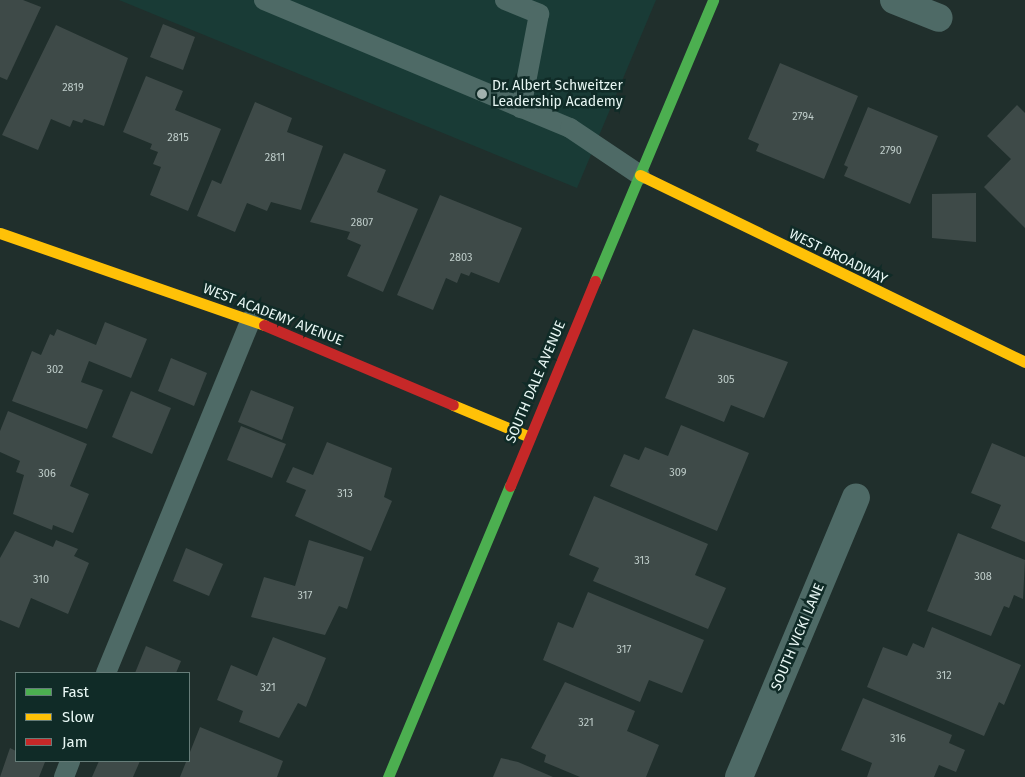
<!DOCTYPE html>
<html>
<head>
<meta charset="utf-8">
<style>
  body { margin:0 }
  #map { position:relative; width:1025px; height:777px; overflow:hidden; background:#202f2c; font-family:"Fira Sans",sans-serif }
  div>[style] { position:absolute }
  .built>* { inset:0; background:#193b36 }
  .building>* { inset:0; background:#3e4a48 }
  .lane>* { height:20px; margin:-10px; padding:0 10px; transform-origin:10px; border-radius:10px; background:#4e6a66 }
  .street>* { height:28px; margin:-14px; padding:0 14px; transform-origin:14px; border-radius:14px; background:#4e6a66 }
  .fast>* { height:11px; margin:-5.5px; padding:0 5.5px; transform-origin:5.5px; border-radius:5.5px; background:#4caf50 }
  .slow>* { height:11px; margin:-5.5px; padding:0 5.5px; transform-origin:5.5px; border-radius:5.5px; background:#ffc107 }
  .jam>* { height:11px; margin:-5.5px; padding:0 5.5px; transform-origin:5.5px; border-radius:5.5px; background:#c62828 }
  .dots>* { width:14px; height:14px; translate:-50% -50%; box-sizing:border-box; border:2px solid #102b27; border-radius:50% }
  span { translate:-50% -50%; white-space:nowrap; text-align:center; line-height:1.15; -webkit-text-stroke:5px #102b27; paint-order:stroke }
  .number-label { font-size:11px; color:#beccc9 }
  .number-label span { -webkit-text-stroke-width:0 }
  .poi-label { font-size:14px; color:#e8f7f4 }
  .left { translate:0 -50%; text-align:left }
  .street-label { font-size:14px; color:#e8f7f4 }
  .legend { position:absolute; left:15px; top:672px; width:175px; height:90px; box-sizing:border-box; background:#102b27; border:1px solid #667d79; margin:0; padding:6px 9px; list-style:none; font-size:15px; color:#e8f7f4 }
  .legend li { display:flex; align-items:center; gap:10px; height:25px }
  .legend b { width:25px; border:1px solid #667d79 }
</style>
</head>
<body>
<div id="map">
  <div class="built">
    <div style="clip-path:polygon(119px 0,656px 0,577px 188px)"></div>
  </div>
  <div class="building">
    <div style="clip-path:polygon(0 0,23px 0,41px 7px,7px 80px,0 77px)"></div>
    <div style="clip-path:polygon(163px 24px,195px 37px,183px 70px,150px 57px)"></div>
    <div style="clip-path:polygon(56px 25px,128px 58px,104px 126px,84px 119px,82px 123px,73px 120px,70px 127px,51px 119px,38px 150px,2px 135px)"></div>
    <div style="clip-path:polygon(780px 63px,858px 96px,824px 179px,756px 151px,759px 144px,748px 139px)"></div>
    <div style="clip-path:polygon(146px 76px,183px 91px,175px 110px,221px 129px,188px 211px,150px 195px,161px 167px,153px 164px,158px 152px,150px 149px,152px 144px,123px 132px)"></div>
    <div style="clip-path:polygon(255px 102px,292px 118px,287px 132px,323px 146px,301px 210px,271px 202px,267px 211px,247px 203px,235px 232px,197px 216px,212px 180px,221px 184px)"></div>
    <div style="clip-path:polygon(1017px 105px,1025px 113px,1025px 228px,984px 187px,1011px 159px,987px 136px)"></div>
    <div style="clip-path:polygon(868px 107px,938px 136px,910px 204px,844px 176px,848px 167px,844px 165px)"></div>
    <div style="clip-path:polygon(344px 153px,386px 170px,377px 192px,418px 209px,383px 292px,347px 276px,361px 245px,347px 239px,350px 232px,310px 222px)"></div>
    <div style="clip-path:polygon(976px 193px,976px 242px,932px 238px,932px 194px)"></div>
    <div style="clip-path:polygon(440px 195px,522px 228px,499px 283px,471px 272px,469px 276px,461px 273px,457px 283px,446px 278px,433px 310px,397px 295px)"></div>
    <div style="clip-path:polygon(105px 322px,147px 339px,131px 378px,89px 361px,81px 382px,103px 390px,87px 429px,12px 401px,32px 351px,41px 355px,50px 334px,54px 336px,57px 329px,96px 345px)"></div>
    <div style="clip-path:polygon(693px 329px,788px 362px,764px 418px,731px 405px,724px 422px,665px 398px)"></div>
    <div style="clip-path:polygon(171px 358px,207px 373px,194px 406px,158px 391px)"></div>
    <div style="clip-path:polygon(251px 390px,294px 407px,282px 440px,238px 422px)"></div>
    <div style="clip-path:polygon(131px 391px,171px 408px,152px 454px,112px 437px)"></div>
    <div style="clip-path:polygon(8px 411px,87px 444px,70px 486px,89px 494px,73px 533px,53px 525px,52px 530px,13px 514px,24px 475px,16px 472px,20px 461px,0 452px,0 431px)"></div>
    <div style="clip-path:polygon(681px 425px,749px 453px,717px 531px,610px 486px,624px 454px,639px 460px,645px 447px,668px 456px)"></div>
    <div style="clip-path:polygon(241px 426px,286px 444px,272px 478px,227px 460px)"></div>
    <div style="clip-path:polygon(327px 442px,392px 468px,384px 497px,392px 501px,371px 551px,295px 516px,306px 490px,286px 482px,293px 467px,313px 475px)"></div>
    <div style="clip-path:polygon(992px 443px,1025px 457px,1025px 542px,991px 528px,1001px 505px,971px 493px)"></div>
    <div style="clip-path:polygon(594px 496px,708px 544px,695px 575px,726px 588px,708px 629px,593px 581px,599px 568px,569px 555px)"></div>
    <div style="clip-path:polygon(15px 531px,53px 547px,56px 540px,78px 549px,74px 556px,89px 563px,68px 614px,31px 598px,19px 628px,0 620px,0 558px)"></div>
    <div style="clip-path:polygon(958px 533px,1025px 560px,1023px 599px,1014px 595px,1009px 608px,1004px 606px,991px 636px,927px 611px)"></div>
    <div style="clip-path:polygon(309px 540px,364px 557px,347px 609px,339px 606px,325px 635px,251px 617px,264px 577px,295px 586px)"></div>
    <div style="clip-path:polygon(186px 548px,223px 564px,209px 596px,173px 581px)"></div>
    <div style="clip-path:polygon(588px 592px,704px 640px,682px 693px,649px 680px,640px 702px,543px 660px,558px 622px,573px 628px)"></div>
    <div style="clip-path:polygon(932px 627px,1021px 665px,1004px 705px,999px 702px,984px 736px,867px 687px,883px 647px,907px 656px,913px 643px,924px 648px)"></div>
    <div style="clip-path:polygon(273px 637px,326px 658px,306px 707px,298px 703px,279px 738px,239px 722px,243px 711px,217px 700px,231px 665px,257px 676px)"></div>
    <div style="clip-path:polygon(146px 646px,181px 661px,176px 673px,135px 673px)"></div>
    <div style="clip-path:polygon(565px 682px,635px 711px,627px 731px,659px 745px,646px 777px,580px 777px,544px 762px,546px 755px,531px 748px)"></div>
    <div style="clip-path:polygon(863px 698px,952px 735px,949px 743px,965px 750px,956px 772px,939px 765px,934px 777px,867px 777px,872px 763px,841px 750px)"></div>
    <div style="clip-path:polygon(200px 727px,283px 761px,277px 777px,180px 777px)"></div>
    <div style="clip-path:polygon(10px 748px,16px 751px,16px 761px,45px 762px,39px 777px,0 777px)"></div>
    <div style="clip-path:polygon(501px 758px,518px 762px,553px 777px,493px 777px)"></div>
    <div style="clip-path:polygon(99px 761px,140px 761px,133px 777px,92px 777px)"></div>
  </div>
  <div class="lane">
    <div style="left:264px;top:0;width:332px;rotate:22.7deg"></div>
    <div style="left:570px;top:128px;width:84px;rotate:33.9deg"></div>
    <div style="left:505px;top:0;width:37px;rotate:22deg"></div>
    <div style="left:539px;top:14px;width:96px;rotate:100.8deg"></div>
    <div style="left:106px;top:673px;width:382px;rotate:-67.7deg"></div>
    <div style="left:64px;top:777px;width:17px;rotate:-69deg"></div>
  </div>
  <div class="street">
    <div style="left:894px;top:0;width:48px;rotate:21.8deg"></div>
    <div style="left:739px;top:777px;width:303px;rotate:-67.3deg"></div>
  </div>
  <div class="fast">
    <div style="left:595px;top:281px;width:305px;rotate:-67.2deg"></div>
    <div style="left:388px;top:777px;width:316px;rotate:-67.3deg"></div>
  </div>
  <div class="slow">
    <div style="left:640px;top:175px;width:428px;rotate:25.9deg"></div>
    <div style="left:0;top:233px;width:280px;rotate:19.2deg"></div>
    <div style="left:453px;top:405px;width:83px;rotate:22.6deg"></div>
  </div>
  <div class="jam">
    <div style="left:264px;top:325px;width:205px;rotate:22.9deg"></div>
    <div style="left:510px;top:486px;width:222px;rotate:-67.5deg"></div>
  </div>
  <div class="dots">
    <div style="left:482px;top:94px;background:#a2b1ae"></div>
  </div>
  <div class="number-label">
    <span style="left:73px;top:88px">2819</span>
    <span style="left:803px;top:117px">2794</span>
    <span style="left:178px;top:138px">2815</span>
    <span style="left:891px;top:151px">2790</span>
    <span style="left:275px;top:158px">2811</span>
    <span style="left:362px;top:223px">2807</span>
    <span style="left:461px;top:258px">2803</span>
    <span style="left:55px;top:370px">302</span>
    <span style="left:726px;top:380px">305</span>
    <span style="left:678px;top:473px">309</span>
    <span style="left:47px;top:474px">306</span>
    <span style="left:345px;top:494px">313</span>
    <span style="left:642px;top:561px">313</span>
    <span style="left:983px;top:577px">308</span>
    <span style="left:41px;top:580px">310</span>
    <span style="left:305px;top:596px">317</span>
    <span style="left:624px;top:650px">317</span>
    <span style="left:944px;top:676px">312</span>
    <span style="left:268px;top:688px">321</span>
    <span style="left:586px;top:723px">321</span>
    <span style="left:898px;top:739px">316</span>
  </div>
  <div class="poi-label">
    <span class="left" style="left:492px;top:94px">Dr. Albert Schweitzer<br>Leadership Academy</span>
  </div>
  <div class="street-label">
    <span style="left:838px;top:257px;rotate:26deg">WEST BROADWAY</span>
    <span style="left:273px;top:315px;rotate:21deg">WEST ACADEMY AVENUE</span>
    <span style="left:536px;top:382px;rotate:-67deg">SOUTH DALE AVENUE</span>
    <span style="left:798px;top:637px;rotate:-67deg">SOUTH VICKI LANE</span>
  </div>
  <ul class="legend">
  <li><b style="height:6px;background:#4caf50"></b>Fast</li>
  <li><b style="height:6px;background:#ffc107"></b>Slow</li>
  <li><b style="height:6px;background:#c62828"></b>Jam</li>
  </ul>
</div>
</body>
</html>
